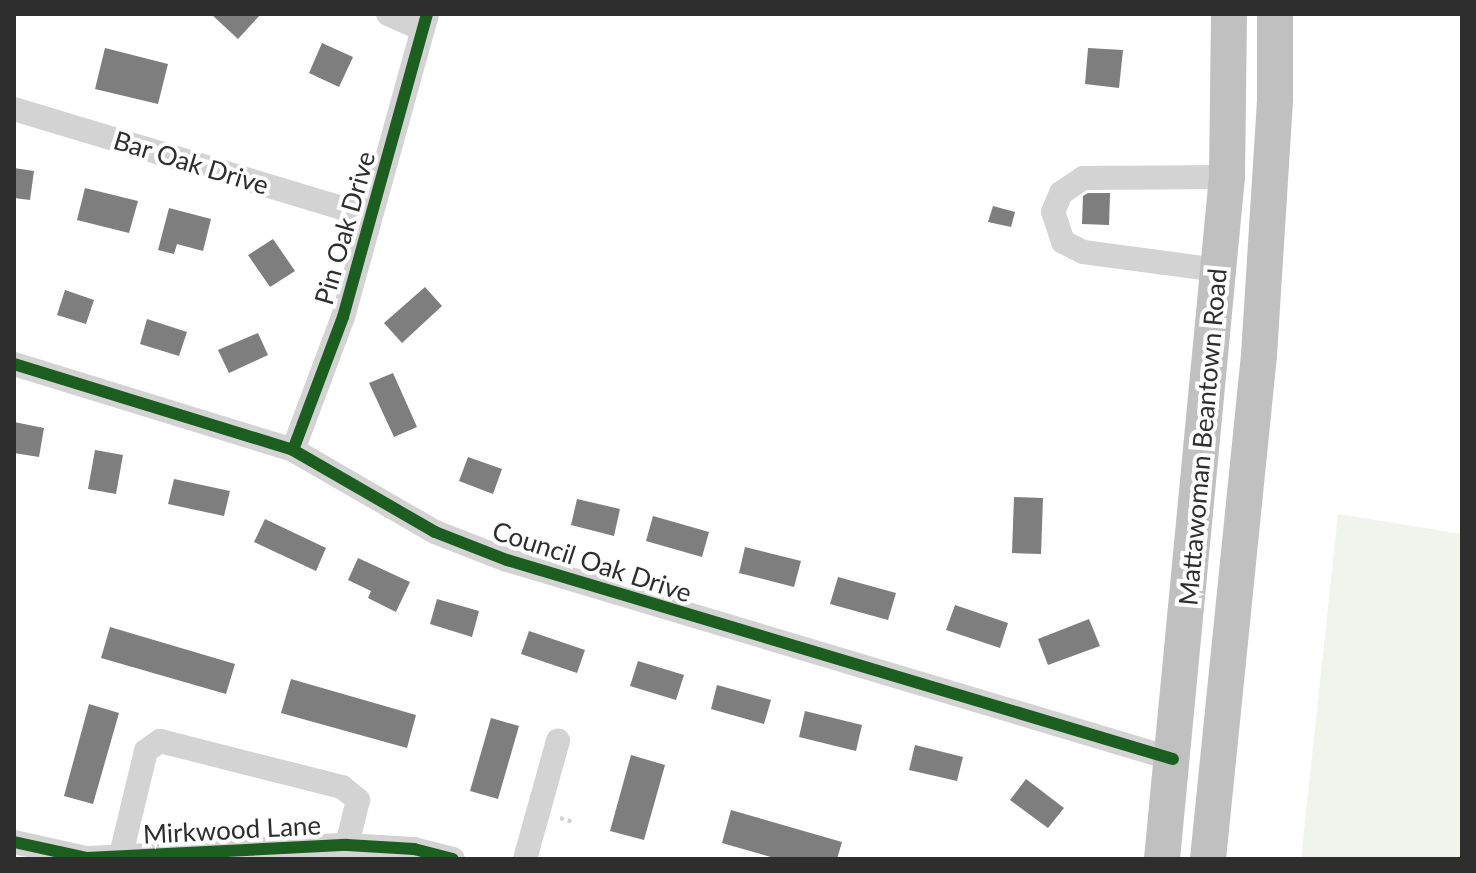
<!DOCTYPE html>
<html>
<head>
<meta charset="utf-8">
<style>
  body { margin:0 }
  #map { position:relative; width:1476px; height:873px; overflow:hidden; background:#fff; font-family:Lato,sans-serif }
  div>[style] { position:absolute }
  .green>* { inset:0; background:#f0f4ec }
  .building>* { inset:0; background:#7e7e7e }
  .path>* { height:4px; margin-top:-2px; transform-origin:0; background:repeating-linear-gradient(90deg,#d3d3d3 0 4px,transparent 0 8px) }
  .minor>* { height:24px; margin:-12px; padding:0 12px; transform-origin:12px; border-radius:12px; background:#d3d3d3 }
  .highway>* { height:36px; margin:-18px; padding:0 18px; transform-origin:18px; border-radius:18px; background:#c0c0c0 }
  .cycleway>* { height:12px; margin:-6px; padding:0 6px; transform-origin:6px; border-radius:6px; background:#1b5e20 }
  span { translate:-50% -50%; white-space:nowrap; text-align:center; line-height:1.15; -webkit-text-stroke:8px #fff; paint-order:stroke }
  .street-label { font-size:26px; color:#2e2e2e }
  .frame { position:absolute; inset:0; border:16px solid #2e2e2e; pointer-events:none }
</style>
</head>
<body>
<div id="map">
  <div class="green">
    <div style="clip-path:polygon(1338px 514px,1462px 534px,1462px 859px,1301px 859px)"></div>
  </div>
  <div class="building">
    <div style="clip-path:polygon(211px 14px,261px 14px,238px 39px)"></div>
    <div style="clip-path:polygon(322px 43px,353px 57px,339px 87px,309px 73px)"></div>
    <div style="clip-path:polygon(105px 48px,168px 64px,158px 104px,95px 89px)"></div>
    <div style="clip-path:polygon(1088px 48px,1123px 50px,1119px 88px,1085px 84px)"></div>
    <div style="clip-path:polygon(14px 168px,34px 171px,30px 200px,14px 198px)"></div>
    <div style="clip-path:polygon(85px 188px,138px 201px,129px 233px,77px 220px)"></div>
    <div style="clip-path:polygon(1088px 193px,1110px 193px,1109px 225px,1082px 224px,1083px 196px)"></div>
    <div style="clip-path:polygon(993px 206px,1015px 212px,1011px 227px,988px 222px)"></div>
    <div style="clip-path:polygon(169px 208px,211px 219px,203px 251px,177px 244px,174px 254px,158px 250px)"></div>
    <div style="clip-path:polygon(273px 239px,295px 271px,270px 287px,248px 255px)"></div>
    <div style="clip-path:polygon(425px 287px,442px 306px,402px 343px,384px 323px)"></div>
    <div style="clip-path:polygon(65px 290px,94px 300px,86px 324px,57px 315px)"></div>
    <div style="clip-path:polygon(147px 319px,187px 332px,179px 356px,140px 344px)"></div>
    <div style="clip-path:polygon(258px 333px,268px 355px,229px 373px,218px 350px)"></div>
    <div style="clip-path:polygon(393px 373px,417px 427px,394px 437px,369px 383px)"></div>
    <div style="clip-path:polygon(14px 422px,44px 428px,39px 457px,14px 453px)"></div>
    <div style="clip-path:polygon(95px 450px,123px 455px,116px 494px,88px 489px)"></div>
    <div style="clip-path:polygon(468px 457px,502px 469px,493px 494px,459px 481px)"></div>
    <div style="clip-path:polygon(174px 479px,230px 491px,224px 516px,168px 504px)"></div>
    <div style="clip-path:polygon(1014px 497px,1043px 498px,1041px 554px,1012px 553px)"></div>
    <div style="clip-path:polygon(577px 499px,620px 509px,614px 536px,571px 525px)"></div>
    <div style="clip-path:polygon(653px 516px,709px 532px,702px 557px,646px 541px)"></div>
    <div style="clip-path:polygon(265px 519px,326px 548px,316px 571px,254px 542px)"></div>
    <div style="clip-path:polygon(745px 547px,801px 561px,794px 587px,739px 573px)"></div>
    <div style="clip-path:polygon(358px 558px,410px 582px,396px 612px,368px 598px,371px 591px,348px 580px)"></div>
    <div style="clip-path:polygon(838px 577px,896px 593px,888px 620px,830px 604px)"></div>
    <div style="clip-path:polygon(437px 599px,479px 611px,472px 637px,430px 624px)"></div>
    <div style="clip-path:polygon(955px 605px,1008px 623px,1000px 648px,946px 630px)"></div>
    <div style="clip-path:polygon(1089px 619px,1100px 646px,1048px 665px,1038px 639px)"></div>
    <div style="clip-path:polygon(110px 627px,235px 664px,226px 694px,101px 658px)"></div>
    <div style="clip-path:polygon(529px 631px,585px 650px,577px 673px,521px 654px)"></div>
    <div style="clip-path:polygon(638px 661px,684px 675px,676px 700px,630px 686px)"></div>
    <div style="clip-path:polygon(291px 679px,416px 715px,407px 748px,281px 713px)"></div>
    <div style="clip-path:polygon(717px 685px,771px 700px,764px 724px,711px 709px)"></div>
    <div style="clip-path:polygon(89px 704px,119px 713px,93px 804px,64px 796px)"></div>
    <div style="clip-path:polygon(805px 711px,862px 725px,856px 751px,799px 737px)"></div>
    <div style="clip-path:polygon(491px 718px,519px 726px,498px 799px,470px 791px)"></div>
    <div style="clip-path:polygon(915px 745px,963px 757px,957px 781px,909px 770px)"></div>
    <div style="clip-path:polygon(631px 755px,665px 765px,644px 840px,610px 831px)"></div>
    <div style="clip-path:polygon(1026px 779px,1064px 808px,1048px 828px,1010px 800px)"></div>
    <div style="clip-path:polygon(731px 810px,842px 842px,837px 859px,778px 859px,722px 843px)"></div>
  </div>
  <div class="path">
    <div style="left:560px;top:818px;width:14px;rotate:17deg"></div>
  </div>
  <div class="minor">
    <div style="left:388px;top:14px;width:34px;rotate:24deg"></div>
    <div style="left:14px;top:109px;width:370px;rotate:16.8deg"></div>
    <div style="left:1218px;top:270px;width:136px;rotate:-172.4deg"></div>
    <div style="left:1083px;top:252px;width:22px;rotate:-153deg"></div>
    <div style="left:1063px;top:242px;width:32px;rotate:-108deg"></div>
    <div style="left:1053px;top:212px;width:21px;rotate:-67deg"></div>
    <div style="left:1061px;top:193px;width:27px;rotate:-34deg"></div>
    <div style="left:1083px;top:178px;width:144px;rotate:-0.4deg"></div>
    <div style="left:14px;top:364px;width:292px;rotate:17.1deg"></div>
    <div style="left:293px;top:450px;width:164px;rotate:30deg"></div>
    <div style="left:435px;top:532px;width:77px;rotate:21.3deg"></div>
    <div style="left:507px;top:560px;width:695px;rotate:16.64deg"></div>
    <div style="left:293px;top:450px;width:142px;rotate:-69.4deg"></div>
    <div style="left:343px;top:317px;width:314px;rotate:-74.5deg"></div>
    <div style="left:14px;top:842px;width:75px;rotate:12.4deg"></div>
    <div style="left:87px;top:858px;width:260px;rotate:-2.9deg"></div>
    <div style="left:347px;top:845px;width:67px;rotate:3.4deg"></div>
    <div style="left:414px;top:849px;width:40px;rotate:14.4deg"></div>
    <div style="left:120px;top:859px;width:111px;rotate:-76.5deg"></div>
    <div style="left:146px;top:751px;width:17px;rotate:-36deg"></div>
    <div style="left:160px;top:741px;width:188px;rotate:14.2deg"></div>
    <div style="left:342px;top:787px;width:21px;rotate:39deg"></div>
    <div style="left:358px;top:800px;width:46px;rotate:103.7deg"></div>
    <div style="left:525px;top:859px;width:123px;rotate:-74.4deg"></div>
  </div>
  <div class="highway">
    <div style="left:1162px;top:859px;width:685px;rotate:-84.56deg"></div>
    <div style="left:1227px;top:177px;width:163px;rotate:-89.3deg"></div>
    <div style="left:1208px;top:859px;width:507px;rotate:-84.22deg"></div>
    <div style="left:1259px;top:355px;width:257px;rotate:-86.4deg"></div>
    <div style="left:1275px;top:98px;width:84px;rotate:-90deg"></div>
  </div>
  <div class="cycleway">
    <div style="left:14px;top:364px;width:292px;rotate:17.1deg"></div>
    <div style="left:293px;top:450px;width:164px;rotate:30deg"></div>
    <div style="left:435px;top:532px;width:77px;rotate:21.3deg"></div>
    <div style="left:507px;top:560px;width:695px;rotate:16.64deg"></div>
    <div style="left:293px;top:450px;width:142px;rotate:-69.4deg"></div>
    <div style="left:343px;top:317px;width:314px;rotate:-74.5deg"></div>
    <div style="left:14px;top:842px;width:75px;rotate:12.4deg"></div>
    <div style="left:87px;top:858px;width:260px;rotate:-2.9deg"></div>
    <div style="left:347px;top:845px;width:67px;rotate:3.4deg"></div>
    <div style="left:414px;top:849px;width:40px;rotate:14.4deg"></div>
  </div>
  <div class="street-label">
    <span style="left:191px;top:163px;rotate:17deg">Bar Oak Drive</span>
    <span style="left:345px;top:228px;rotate:-74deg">Pin Oak Drive</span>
    <span style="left:1203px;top:437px;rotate:-85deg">Mattawoman Beantown Road</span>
    <span style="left:592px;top:562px;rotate:18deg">Council Oak Drive</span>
    <span style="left:232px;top:830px;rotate:-3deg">Mirkwood Lane</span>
  </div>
  <div class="frame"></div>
</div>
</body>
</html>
